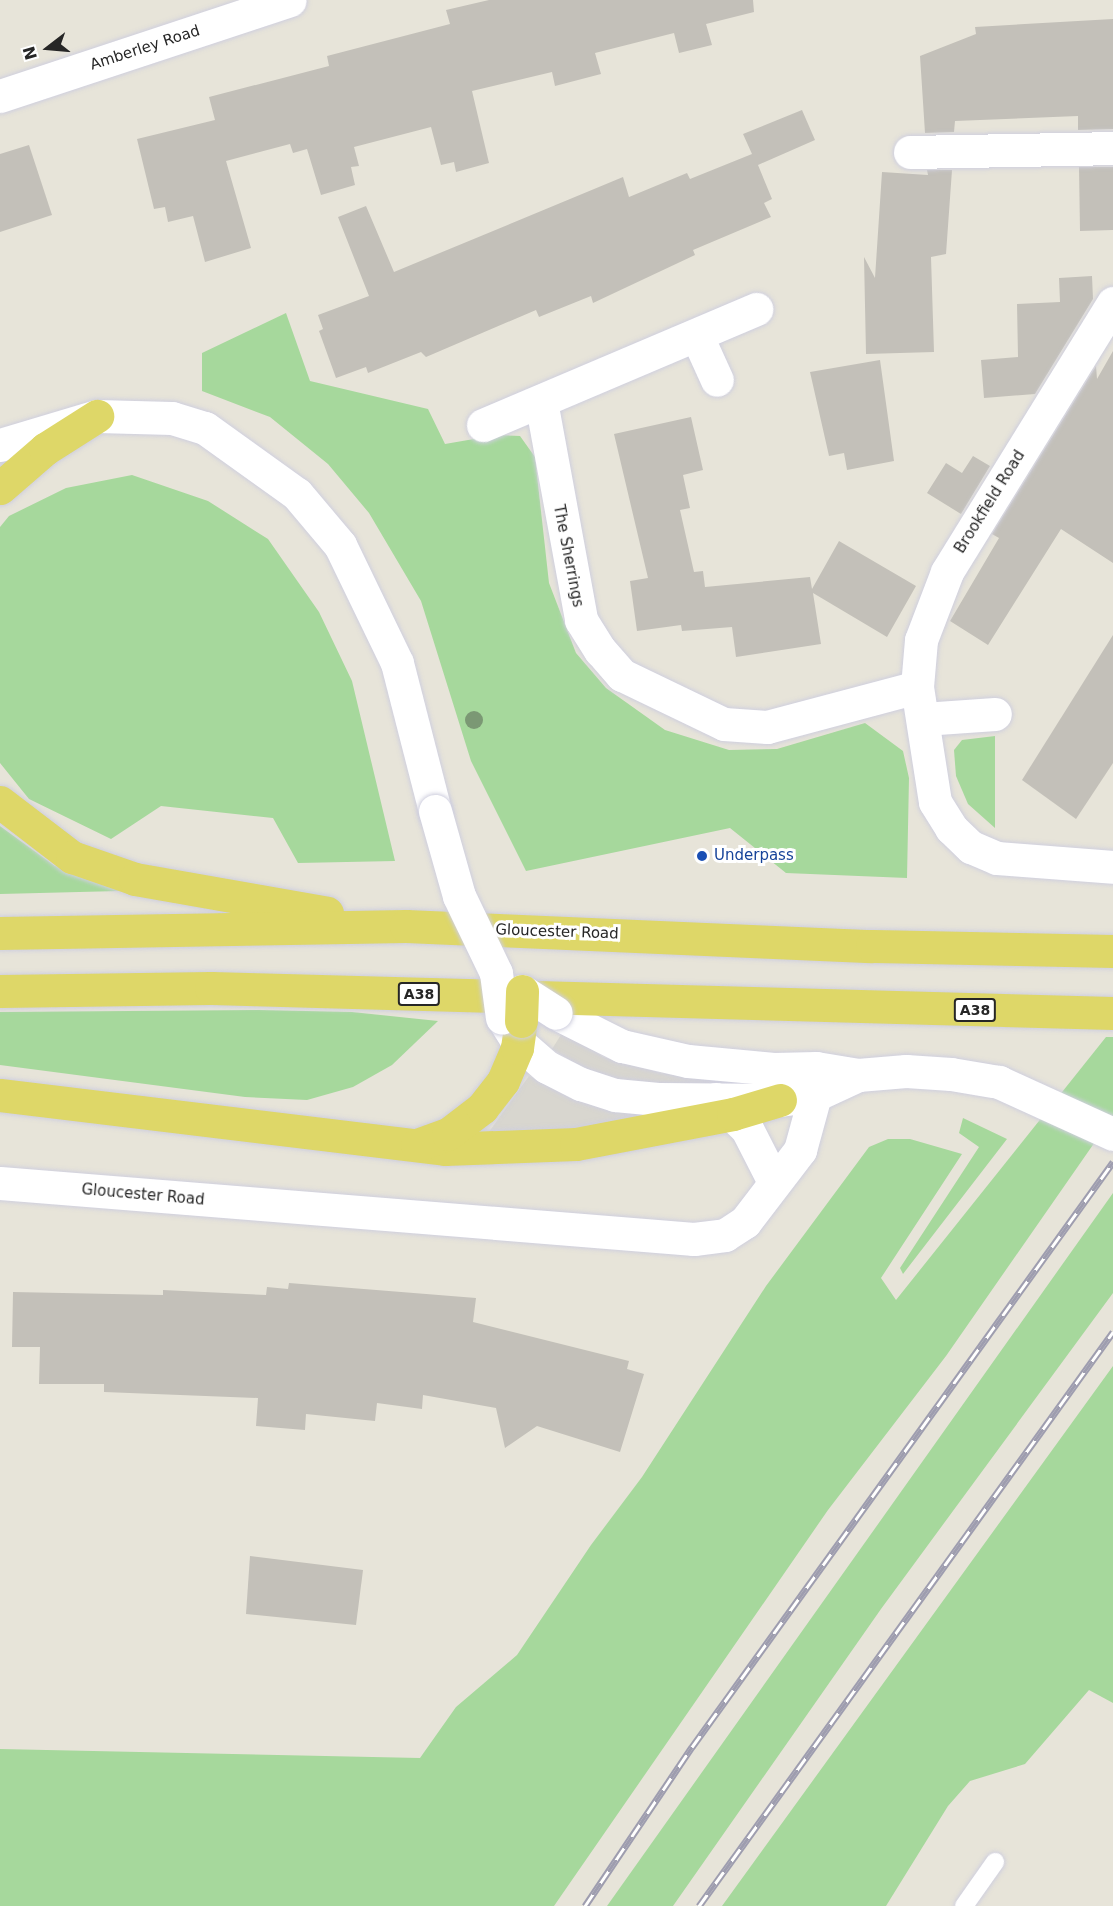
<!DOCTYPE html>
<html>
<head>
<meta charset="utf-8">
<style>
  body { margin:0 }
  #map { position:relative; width:1113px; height:1906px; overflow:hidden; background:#e7e4d9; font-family:"DejaVu Sans",sans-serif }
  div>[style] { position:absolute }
  .green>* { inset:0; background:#a6d89c }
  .plaza>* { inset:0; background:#d8d6cf }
  .building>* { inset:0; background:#c3c0b9 }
  .roads { filter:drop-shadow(0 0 2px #cfcfde) drop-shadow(0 0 2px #cfcfde) }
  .service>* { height:18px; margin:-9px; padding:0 9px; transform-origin:9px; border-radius:9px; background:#fff }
  .minor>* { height:33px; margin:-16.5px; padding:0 16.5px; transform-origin:16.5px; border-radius:16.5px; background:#fff }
  .tertiary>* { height:33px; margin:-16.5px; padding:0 16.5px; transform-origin:16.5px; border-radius:16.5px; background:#fff }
  .primary>* { height:33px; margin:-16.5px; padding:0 16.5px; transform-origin:16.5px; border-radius:16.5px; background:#ded768 }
  .rail>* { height:7px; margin-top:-3.5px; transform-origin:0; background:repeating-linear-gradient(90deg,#fff 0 14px,#9e9daf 0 28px); box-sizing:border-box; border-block:2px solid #9e9daf }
  .bridges { filter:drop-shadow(0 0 2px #cfcfde) drop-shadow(0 0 2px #cfcfde) }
  .tertiary-bridge>* { height:33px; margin:-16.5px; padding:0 16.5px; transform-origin:16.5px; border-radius:16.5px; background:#fff }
  .primary-bridge>* { height:33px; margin:-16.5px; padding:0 16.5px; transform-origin:16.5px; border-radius:16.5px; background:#ded768 }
  .trees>* { width:18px; height:18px; margin:-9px; border-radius:50%; background:#7b9874 }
  .dots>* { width:16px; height:16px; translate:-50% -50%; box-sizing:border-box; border:3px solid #fff; border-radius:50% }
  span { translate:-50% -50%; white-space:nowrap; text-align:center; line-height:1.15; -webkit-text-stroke:6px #fff; paint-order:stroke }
  .shield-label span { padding:2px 4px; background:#fff; border:2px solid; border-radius:4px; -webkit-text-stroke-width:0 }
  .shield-label { font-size:14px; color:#262626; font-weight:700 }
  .street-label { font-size:15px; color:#262626 }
  .transit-label { font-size:15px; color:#164399 }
  .left { translate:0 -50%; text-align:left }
  .north { position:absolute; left:18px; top:18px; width:60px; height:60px; -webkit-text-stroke:4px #fff; paint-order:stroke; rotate:254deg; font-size:16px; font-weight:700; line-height:24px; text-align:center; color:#262626 }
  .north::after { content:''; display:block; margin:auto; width:21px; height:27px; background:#262626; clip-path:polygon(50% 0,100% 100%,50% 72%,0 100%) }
</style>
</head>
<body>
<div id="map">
  <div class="green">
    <div style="clip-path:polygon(286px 313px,310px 381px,428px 409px,445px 444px,497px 435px,520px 436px,535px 457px,549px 583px,576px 653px,606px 688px,665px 730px,729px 750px,777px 749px,865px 723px,903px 751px,909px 778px,907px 878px,786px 873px,730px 828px,526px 871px,471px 761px,421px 601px,369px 513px,328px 464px,270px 417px,202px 391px,202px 353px)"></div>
    <div style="clip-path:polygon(132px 475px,208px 501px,268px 539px,319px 612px,352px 681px,395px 861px,298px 863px,273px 818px,161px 806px,111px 839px,29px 799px,0 763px,0 527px,9px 516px,66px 488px)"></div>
    <div style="clip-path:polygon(995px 736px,995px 828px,968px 804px,956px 776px,954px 750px,962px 740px)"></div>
    <div style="clip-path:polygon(0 826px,55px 866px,123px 885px,119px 891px,0 894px)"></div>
    <div style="clip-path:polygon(259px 1010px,352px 1012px,438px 1021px,392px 1065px,353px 1087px,307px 1100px,245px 1097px,0 1065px,0 1012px)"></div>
    <div style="clip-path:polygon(1106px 1037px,1113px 1037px,1113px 1116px,946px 1356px,828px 1510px,554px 1906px,0 1906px,0 1749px,420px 1758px,456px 1707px,517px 1655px,591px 1545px,642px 1477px,766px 1286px,869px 1147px,888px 1139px,910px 1139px,962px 1154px,881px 1278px,896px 1300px)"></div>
    <div style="clip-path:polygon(963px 1118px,1007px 1139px,903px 1274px,900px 1268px,979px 1147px,959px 1133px)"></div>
    <div style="clip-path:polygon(1113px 1193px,1113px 1293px,881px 1609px,673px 1906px,607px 1906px)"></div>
    <div style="clip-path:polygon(1113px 1366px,1113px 1703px,1089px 1690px,1025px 1764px,970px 1781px,948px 1806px,886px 1906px,722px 1906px)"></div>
  </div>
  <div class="plaza">
    <div style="clip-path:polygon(564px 1030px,603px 1057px,660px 1073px,718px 1081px,720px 1085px,650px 1088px,586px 1070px,552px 1049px)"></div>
    <div style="clip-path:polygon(529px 1076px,575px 1100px,664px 1113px,564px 1132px,486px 1136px)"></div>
  </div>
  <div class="building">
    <div style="clip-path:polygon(489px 0,753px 0,754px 12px,706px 24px,712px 45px,679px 53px,674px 33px,595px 53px,601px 74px,555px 86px,552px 72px,472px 91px,489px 163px,456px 172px,454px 162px,441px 165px,431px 127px,354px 147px,359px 166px,351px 167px,355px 185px,321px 195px,307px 149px,293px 153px,290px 144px,226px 161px,251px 248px,205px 262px,193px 216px,168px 222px,165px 207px,154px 209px,137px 139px,215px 120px,209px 97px,329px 66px,327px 56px,450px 24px,446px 10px)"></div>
    <div style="clip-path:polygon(1113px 19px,1113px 129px,1078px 130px,1078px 116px,955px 121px,954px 132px,925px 133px,920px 56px,976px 34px,975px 27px)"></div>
    <div style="clip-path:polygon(802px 110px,815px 140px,758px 165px,772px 199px,764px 203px,771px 217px,693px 250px,695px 255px,593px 303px,591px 296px,539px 317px,536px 310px,426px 357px,421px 352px,368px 373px,366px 367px,336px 378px,319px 331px,323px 329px,318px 315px,369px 296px,338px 217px,366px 206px,394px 272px,623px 177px,629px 197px,687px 173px,690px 179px,752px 154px,743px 134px)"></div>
    <div style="clip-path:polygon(29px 145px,52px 215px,0 232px,0 154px)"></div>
    <div style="clip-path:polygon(1079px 167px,1113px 167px,1113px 230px,1080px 231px)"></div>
    <div style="clip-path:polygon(927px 170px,952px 170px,946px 254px,931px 257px,934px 352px,866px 354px,864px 257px,875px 278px,882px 172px,928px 175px)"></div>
    <div style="clip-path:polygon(1092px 276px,1093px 299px,1035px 394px,984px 398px,981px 360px,1018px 357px,1017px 304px,1060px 302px,1059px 278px)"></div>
    <div style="clip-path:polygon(1113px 351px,1113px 563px,1061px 529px,988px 645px,950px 621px,999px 538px,992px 534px,1096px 366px,1097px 379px)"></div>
    <div style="clip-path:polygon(880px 360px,894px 461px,847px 470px,844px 453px,829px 456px,810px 372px)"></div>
    <div style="clip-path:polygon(691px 417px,703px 470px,683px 475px,690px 508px,680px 510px,694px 572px,703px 571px,705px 587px,810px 577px,812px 589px,839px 541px,916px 586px,887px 637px,813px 593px,821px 644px,736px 657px,732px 627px,682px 631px,681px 625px,637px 631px,630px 581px,648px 578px,614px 434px)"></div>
    <div style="clip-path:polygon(973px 456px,990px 466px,961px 514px,927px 493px,946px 463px,962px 473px)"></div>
    <div style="clip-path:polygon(1113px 635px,1113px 763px,1076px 819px,1022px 780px)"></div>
    <div style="clip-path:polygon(289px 1283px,476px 1298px,473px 1322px,629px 1361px,627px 1369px,644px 1374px,620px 1452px,537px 1426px,505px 1448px,496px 1408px,423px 1395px,422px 1409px,377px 1403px,375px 1421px,306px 1414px,305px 1430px,256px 1426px,258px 1398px,104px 1392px,104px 1384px,39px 1384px,40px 1347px,12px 1347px,13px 1292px,163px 1295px,163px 1290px,266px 1295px,267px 1287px,288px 1289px)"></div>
    <div style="clip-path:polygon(250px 1556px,363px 1570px,356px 1625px,246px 1614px)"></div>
  </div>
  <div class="roads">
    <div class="service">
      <div style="left:964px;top:1906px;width:54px;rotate:-54.8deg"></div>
    </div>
    <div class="minor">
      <div style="left:0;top:96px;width:305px;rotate:-18.3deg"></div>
      <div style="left:910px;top:152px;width:203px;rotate:-1.1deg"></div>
      <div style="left:1113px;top:303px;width:316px;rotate:121.7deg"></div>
      <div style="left:947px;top:572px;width:73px;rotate:110.9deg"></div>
      <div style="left:921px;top:640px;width:47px;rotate:94.9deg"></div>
      <div style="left:917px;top:687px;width:116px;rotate:81.1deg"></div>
      <div style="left:935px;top:802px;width:31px;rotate:58deg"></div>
      <div style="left:951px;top:828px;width:28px;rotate:44deg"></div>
      <div style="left:971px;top:847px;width:28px;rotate:23deg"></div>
      <div style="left:997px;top:858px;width:116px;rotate:4.4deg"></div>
      <div style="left:697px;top:336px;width:48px;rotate:65.6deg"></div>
      <div style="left:541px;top:401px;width:223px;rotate:79.6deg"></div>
      <div style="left:581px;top:620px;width:36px;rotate:58deg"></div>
      <div style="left:600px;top:650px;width:33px;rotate:49deg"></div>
      <div style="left:622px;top:675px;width:113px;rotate:25.7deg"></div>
      <div style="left:724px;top:724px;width:43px;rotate:4deg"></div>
      <div style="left:767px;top:727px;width:155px;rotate:-14.9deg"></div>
      <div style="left:483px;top:425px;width:297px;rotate:-23deg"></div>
      <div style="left:923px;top:719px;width:72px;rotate:-4deg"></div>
      <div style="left:716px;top:1099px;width:43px;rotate:44.1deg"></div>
      <div style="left:747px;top:1129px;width:59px;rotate:63deg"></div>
      <div style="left:0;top:1183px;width:696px;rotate:4.61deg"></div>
      <div style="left:694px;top:1239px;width:31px;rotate:-7deg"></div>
      <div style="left:725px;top:1235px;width:24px;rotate:-33deg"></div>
      <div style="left:745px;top:1222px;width:91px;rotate:-52.6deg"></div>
      <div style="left:800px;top:1150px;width:57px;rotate:-74.7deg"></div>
    </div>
    <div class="tertiary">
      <div style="left:0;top:445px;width:101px;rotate:-16.6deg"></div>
      <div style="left:97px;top:416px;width:75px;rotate:1.5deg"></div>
      <div style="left:172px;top:418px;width:34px;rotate:17deg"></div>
      <div style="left:205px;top:428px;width:113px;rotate:35.7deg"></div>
      <div style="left:297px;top:494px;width:67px;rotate:49.9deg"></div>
      <div style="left:340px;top:545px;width:131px;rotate:64.2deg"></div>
      <div style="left:397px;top:663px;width:153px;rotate:75.6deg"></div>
      <div style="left:556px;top:1013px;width:74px;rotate:26.6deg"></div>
      <div style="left:622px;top:1046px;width:68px;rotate:12.8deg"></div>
      <div style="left:688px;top:1061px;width:86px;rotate:5.3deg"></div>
      <div style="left:774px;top:1069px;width:42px;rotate:-1.4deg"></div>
      <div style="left:816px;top:1068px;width:43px;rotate:9.5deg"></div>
      <div style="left:858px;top:1075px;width:48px;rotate:-4.8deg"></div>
      <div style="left:906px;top:1071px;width:45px;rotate:3.8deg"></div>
      <div style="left:951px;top:1074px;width:49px;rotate:9.5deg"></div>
      <div style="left:999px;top:1082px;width:125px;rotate:24.5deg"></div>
      <div style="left:504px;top:1020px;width:26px;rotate:58deg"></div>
      <div style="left:518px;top:1042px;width:38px;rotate:41deg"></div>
      <div style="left:547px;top:1067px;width:38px;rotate:27deg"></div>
      <div style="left:581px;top:1084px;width:36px;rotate:18deg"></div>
      <div style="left:615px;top:1095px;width:43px;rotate:5.3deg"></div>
      <div style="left:658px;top:1099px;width:122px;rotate:0.5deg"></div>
      <div style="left:780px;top:1100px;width:35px;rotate:-8deg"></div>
      <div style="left:815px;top:1095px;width:47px;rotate:-24.9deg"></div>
    </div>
    <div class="primary">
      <div style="left:0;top:488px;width:60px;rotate:-40.9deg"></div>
      <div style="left:45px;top:449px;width:62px;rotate:-32.4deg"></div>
      <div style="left:0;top:802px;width:91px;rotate:37.4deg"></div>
      <div style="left:72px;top:857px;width:67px;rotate:19.2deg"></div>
      <div style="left:135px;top:879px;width:195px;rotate:10deg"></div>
      <div style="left:0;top:933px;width:406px;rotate:-1deg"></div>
      <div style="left:406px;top:926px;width:466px;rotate:2.5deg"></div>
      <div style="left:872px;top:946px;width:241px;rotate:1.2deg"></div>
      <div style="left:0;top:991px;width:211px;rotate:-0.8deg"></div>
      <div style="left:211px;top:988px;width:902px;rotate:1.59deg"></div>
      <div style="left:0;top:1095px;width:448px;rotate:6.9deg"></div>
      <div style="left:445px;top:1149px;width:131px;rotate:-2.2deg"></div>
      <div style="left:576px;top:1144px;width:160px;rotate:-10.8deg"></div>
      <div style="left:733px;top:1114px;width:49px;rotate:-16.6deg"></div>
      <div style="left:417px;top:1145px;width:33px;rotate:-20deg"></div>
      <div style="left:448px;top:1134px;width:43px;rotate:-37.4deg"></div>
      <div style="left:482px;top:1108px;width:34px;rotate:-52deg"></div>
      <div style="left:503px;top:1081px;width:36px;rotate:-67deg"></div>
      <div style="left:517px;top:1048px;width:27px;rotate:-82deg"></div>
    </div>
  </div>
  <div class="rail">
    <div style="left:585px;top:1906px;width:192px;rotate:-56.1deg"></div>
    <div style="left:692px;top:1747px;width:721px;rotate:-54.26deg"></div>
    <div style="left:699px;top:1906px;width:708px;rotate:-54.2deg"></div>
  </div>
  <div class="bridges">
    <div class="tertiary-bridge">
      <div style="left:435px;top:811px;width:88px;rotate:74.2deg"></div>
      <div style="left:459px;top:896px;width:85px;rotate:64.3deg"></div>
      <div style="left:496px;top:973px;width:45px;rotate:82.4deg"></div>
      <div style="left:522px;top:991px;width:40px;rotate:32.9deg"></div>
    </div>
    <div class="primary-bridge">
      <div style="left:521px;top:1021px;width:30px;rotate:-88deg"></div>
    </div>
  </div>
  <div class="trees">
    <div style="left:474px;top:720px"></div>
  </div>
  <div class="dots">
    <div style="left:702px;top:856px;background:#1a4fb4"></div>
  </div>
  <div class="shield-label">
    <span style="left:419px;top:994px">A38</span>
    <span style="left:975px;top:1010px">A38</span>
  </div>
  <div class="street-label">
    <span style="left:145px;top:48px;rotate:-18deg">Amberley Road</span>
    <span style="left:990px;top:502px;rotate:-58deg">Brookfield Road</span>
    <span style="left:568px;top:556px;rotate:79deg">The Sherrings</span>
    <span style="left:557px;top:932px;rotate:2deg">Gloucester Road</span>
    <span style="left:143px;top:1195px;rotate:5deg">Gloucester Road</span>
  </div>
  <div class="transit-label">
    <span class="left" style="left:714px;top:856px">Underpass</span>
  </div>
  <div class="north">N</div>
</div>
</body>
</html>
